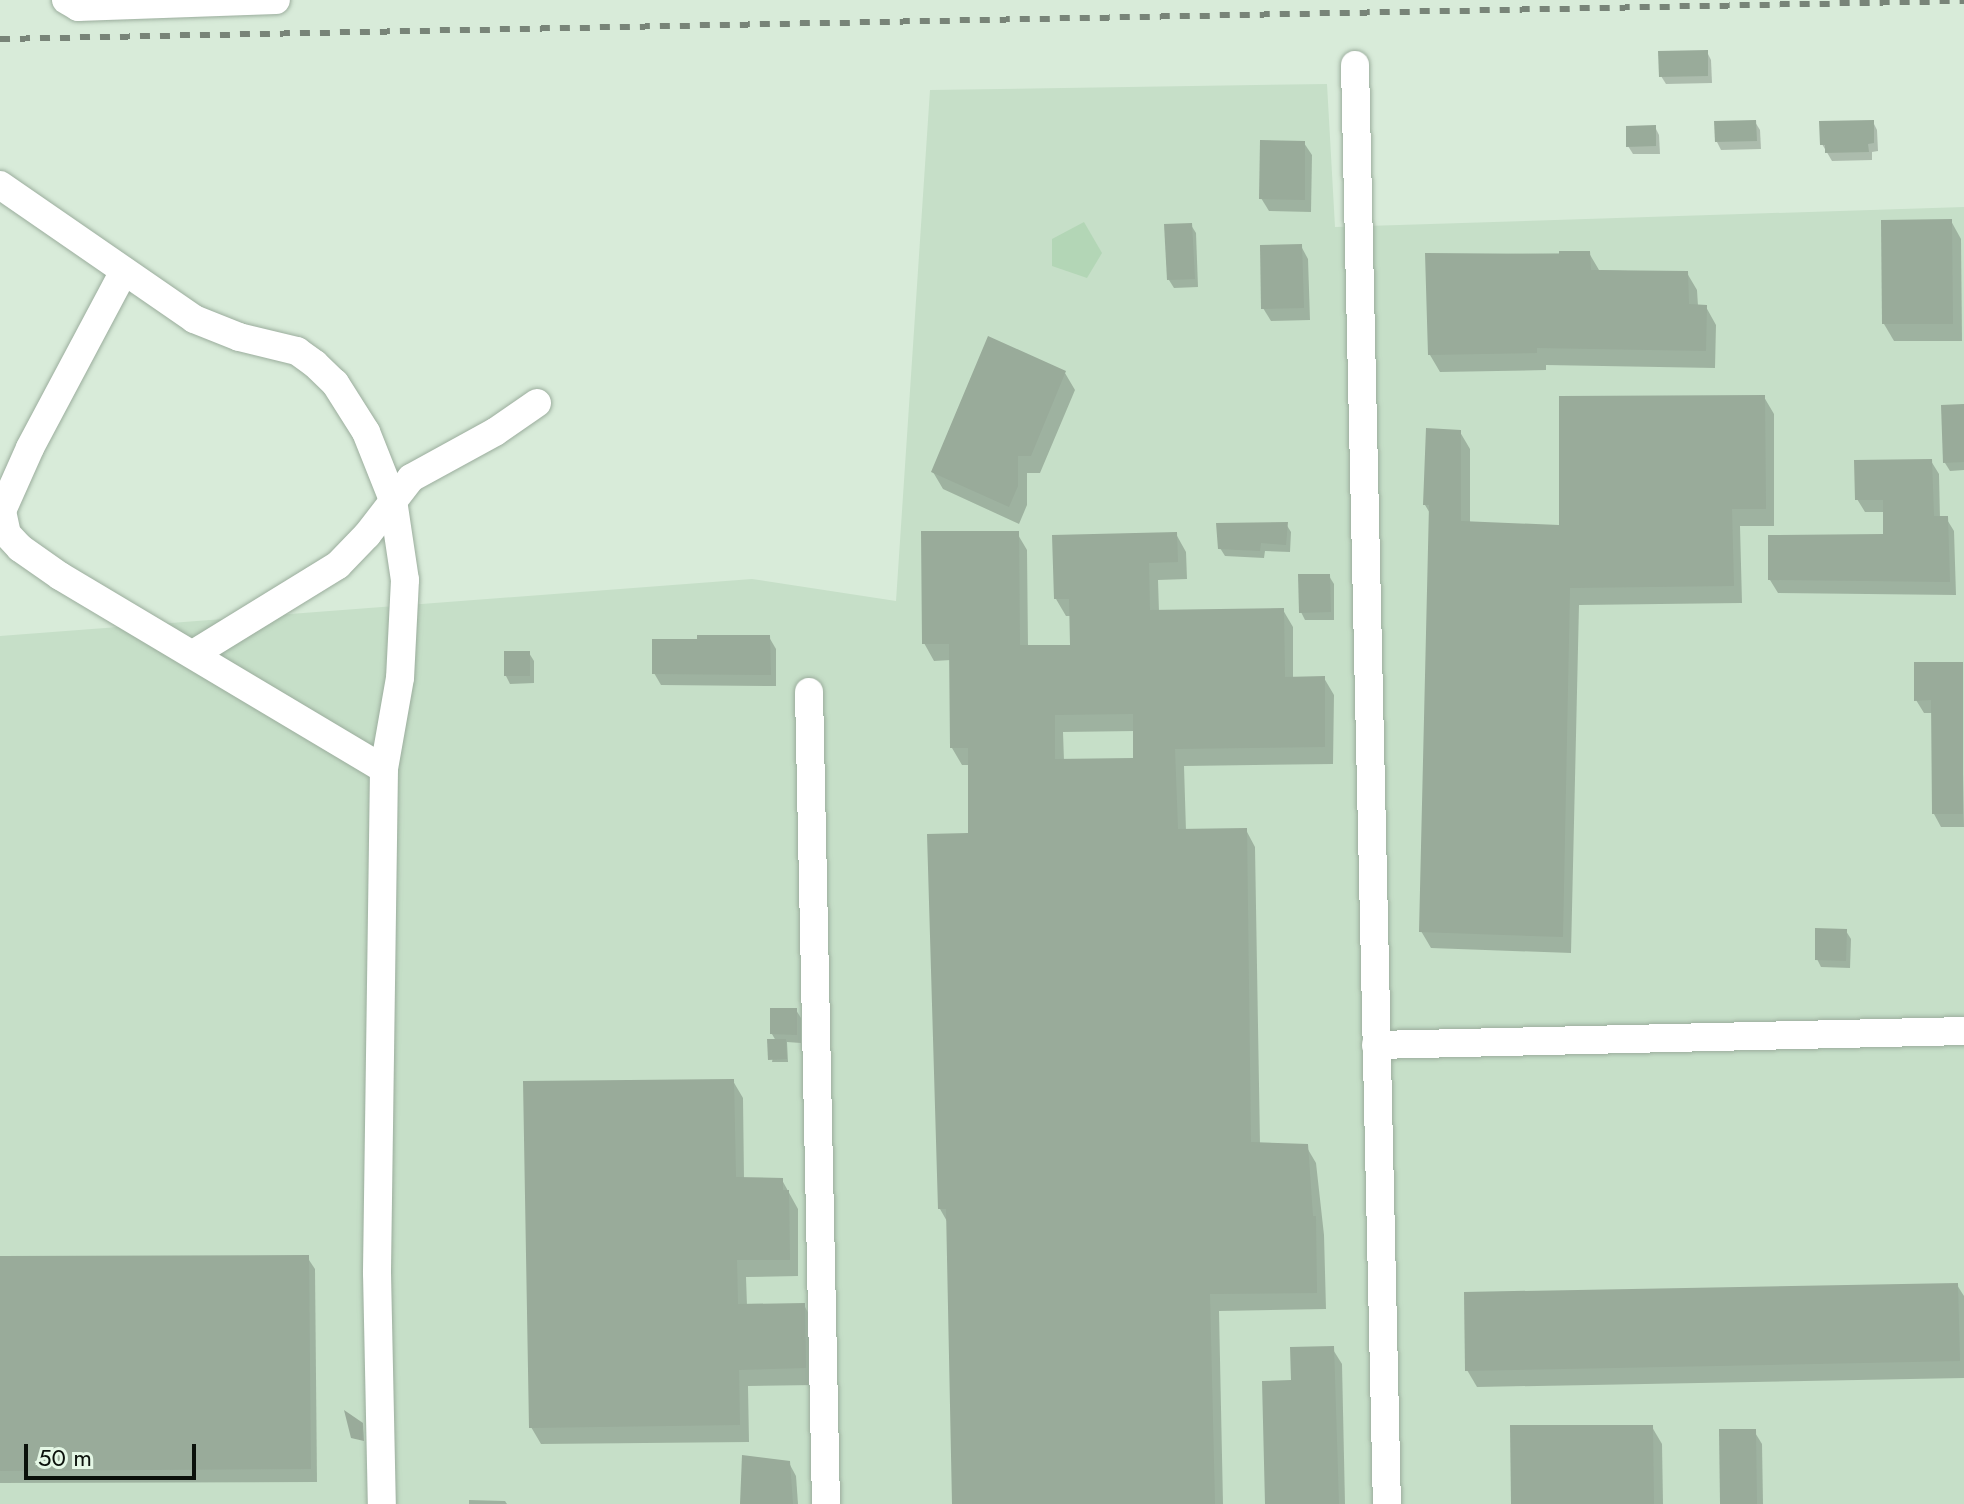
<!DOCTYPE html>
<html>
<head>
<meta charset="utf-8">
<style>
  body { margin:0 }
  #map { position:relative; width:1964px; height:1504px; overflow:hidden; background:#d8ebd9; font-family:Jost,sans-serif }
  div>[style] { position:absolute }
  .built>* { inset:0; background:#c6dfc8 }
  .green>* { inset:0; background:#b3d6b6 }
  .shadow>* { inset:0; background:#0003 }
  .building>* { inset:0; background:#99ab9a }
  .roads { filter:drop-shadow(0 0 2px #9bad9d) drop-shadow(0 0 2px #9bad9d) }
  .minor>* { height:28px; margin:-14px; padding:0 14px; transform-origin:14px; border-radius:14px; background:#fff }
  .rail>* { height:6px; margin-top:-3px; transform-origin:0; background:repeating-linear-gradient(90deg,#788478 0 10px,transparent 0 20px) }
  span { translate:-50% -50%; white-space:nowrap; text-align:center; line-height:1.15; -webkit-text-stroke:8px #e5f8e6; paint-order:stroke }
  .scale { position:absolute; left:24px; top:1444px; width:172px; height:36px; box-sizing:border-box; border:4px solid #0b110b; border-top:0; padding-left:10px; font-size:24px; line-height:28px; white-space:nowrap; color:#0b110b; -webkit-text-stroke:6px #e5f8e6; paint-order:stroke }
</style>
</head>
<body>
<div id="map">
  <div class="built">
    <div style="clip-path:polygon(1327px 84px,1335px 227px,1964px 207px,1964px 1504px,0 1504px,0 636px,752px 579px,896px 601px,930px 90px)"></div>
  </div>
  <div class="green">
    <div style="clip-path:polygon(1084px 222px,1102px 253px,1087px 278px,1052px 266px,1052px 239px)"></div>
  </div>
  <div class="shadow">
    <div style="clip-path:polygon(1707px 52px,1711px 60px,1712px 83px,1666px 84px,1661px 76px)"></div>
    <div style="clip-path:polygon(1755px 122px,1760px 130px,1761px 149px,1721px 150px,1717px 142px)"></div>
    <div style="clip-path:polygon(1873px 122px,1877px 130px,1878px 151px,1872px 152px,1872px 160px,1832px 161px,1822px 144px)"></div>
    <div style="clip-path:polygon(1655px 127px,1659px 135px,1660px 154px,1633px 154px,1628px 146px)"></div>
    <div style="clip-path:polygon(1304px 143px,1312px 155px,1311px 212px,1269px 211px,1261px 198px)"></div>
    <div style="clip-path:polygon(1951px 221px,1961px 239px,1962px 341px,1894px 341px,1884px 324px)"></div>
    <div style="clip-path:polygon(1191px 225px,1196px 233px,1198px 287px,1174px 288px,1169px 280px)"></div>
    <div style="clip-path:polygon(1301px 246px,1308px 259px,1310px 320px,1271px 321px,1263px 308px)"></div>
    <div style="clip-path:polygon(1589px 253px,1599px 270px,1687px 273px,1697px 290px,1698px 306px,1706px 307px,1716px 325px,1715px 368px,1546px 365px,1546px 370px,1440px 372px,1430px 355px,1427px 255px)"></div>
    <div style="clip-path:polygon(1065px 373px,1075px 390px,1040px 473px,1027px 473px,1027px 505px,1019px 524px,943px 489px,933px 472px)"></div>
    <div style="clip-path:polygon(1764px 397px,1774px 414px,1774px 526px,1740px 526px,1742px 603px,1579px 605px,1571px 953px,1431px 948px,1421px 931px,1431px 515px,1425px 505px,1460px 432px,1470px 449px,1470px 523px,1561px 527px)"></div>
    <div style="clip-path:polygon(1964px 406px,1964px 470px,1950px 471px,1945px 463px)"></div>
    <div style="clip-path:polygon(1931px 461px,1939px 474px,1940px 518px,1946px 518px,1954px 531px,1956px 595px,1778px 593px,1770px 580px,1885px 536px,1885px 512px,1865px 512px,1857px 499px)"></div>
    <div style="clip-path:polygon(1286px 524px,1291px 532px,1290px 552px,1265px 551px,1264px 558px,1225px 556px,1220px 548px)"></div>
    <div style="clip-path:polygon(evenodd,1017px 533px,1027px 550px,1028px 647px,1072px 647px,1071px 616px,1066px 616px,1056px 599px,1176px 534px,1186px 552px,1187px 579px,1158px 580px,1159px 612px,1283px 610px,1293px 627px,1293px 678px,1324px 678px,1334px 695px,1333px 764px,1184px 766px,1186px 831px,1246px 830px,1255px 847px,1260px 1144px,1306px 1146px,1316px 1163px,1324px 1235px,1326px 1309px,1219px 1311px,1223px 1504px,954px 1504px,948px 1223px,940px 1209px,970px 835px,970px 765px,962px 765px,952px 748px,951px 660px,934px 661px,924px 643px,1017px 533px,1135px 731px,1135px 760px,1064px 761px,1063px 732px,1135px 731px)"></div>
    <div style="clip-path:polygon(1329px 576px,1334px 584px,1334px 620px,1305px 620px,1301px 612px)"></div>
    <div style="clip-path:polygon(769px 637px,776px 649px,776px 686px,661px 685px,654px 673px)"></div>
    <div style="clip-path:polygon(529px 653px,534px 661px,534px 683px,510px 684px,506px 676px)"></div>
    <div style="clip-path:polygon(1961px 664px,1964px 827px,1941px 827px,1934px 814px,1933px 713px,1924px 713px,1916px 700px)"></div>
    <div style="clip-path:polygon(1846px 931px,1851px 939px,1850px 968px,1821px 967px,1817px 959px)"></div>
    <div style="clip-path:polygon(796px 1010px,801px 1018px,801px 1043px,787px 1042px,788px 1062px,772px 1062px,776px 1041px,772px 1034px)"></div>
    <div style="clip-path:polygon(733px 1081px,743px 1098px,744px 1179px,782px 1180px,798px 1209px,798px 1276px,746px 1277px,747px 1306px,804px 1305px,813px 1322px,815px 1385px,748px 1386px,749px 1442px,541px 1444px,531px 1427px)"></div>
    <div style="clip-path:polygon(307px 1257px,315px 1269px,317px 1482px,0 1483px,0 1258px)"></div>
    <div style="clip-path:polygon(1957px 1285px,1964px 1296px,1964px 1378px,1477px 1387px,1467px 1370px)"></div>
    <div style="clip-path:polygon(1332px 1348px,1342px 1364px,1345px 1504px,1267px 1504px,1293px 1382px)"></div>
    <div style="clip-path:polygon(1652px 1427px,1662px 1444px,1663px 1504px,1513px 1504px)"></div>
    <div style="clip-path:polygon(1754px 1431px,1762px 1444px,1763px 1504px,1722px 1504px)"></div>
    <div style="clip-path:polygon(789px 1463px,796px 1476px,798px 1504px,742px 1504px)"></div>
    <div style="clip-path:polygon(469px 1500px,505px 1501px,507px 1504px,469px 1504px)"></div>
  </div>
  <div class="building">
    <div style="clip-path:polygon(1708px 50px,1708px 76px,1659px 77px,1658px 51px)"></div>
    <div style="clip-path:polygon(1756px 120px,1757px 141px,1715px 142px,1714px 121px)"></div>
    <div style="clip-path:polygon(1874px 120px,1874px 143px,1868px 144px,1869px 152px,1825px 153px,1825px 145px,1820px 145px,1819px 121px)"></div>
    <div style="clip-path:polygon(1656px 125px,1656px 146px,1626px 147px,1626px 126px)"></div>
    <div style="clip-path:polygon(1260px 140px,1305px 141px,1305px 200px,1259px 199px)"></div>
    <div style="clip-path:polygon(1952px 219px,1953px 324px,1882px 324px,1881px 220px)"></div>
    <div style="clip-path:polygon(1192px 223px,1195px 279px,1167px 280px,1164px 224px)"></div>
    <div style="clip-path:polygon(1302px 244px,1304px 308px,1261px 309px,1260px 245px)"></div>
    <div style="clip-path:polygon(1559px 251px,1590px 251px,1591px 270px,1688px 271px,1689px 304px,1707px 305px,1706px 351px,1537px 348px,1537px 353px,1428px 355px,1425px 253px,1559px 254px)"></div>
    <div style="clip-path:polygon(988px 336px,1066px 371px,1031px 456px,1018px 456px,1018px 486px,1009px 507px,931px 472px)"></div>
    <div style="clip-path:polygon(1765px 395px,1766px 509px,1732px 509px,1734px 586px,1570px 588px,1563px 937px,1419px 932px,1429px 505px,1423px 505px,1426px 428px,1461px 430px,1461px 521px,1559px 525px,1559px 396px)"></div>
    <div style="clip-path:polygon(1964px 404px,1964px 462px,1943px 463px,1941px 405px)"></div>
    <div style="clip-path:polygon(1932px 459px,1934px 516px,1948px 516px,1950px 582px,1768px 580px,1768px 535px,1883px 534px,1883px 500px,1855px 500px,1854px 460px)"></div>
    <div style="clip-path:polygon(1288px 522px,1286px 545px,1261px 543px,1260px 551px,1218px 549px,1216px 523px)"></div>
    <div style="clip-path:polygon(evenodd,921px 531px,1019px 531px,1020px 645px,1070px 645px,1069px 599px,1054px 599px,1052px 535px,1177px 532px,1178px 562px,1149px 563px,1150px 610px,1284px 608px,1285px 677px,1325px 676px,1325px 747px,1175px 749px,1178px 829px,1247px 828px,1251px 1142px,1308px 1144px,1313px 1216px,1316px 1216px,1317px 1293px,1210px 1294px,1215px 1504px,952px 1504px,946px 1209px,938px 1209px,927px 834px,968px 833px,968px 748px,950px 748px,949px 644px,922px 644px,921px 531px,1133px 714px,1133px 758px,1055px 759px,1055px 715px,1133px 714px)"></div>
    <div style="clip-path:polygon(1298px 574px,1330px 574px,1331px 612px,1299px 613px)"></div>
    <div style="clip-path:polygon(697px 635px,770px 635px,771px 675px,652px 674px,652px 639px,697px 639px)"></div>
    <div style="clip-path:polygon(504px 651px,530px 651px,530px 676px,504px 676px)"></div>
    <div style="clip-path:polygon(1914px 662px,1963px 662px,1963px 814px,1932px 814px,1931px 700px,1914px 701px)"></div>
    <div style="clip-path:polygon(1815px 928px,1847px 929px,1846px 961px,1815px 960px)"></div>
    <div style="clip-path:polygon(770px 1008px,797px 1008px,797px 1035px,770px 1034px)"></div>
    <div style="clip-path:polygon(767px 1039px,786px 1039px,787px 1059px,768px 1060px)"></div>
    <div style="clip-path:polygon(734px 1079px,736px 1177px,783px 1178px,783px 1190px,789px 1190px,790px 1260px,737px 1260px,738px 1304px,805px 1303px,806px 1368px,739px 1370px,740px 1425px,529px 1428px,523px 1081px)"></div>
    <div style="clip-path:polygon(309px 1255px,311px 1469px,0 1471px,0 1256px)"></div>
    <div style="clip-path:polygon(1958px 1283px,1960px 1361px,1465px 1371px,1464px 1292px)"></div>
    <div style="clip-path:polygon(1334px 1346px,1339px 1504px,1265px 1504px,1262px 1381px,1291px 1380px,1290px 1347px)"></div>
    <div style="clip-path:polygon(344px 1410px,363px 1423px,364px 1441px,351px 1438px)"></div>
    <div style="clip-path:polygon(1510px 1425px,1653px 1425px,1654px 1504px,1511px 1504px)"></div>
    <div style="clip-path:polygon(1719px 1429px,1756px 1429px,1757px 1504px,1720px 1504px)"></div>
    <div style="clip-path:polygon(742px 1455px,790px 1461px,793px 1504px,740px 1504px)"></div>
  </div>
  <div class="roads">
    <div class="minor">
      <div style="left:66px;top:0;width:14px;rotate:30deg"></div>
      <div style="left:78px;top:7px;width:198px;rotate:-2deg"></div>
      <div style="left:1355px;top:65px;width:1439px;rotate:88.73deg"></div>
      <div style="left:0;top:185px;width:236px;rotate:34.6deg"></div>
      <div style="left:194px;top:319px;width:48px;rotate:21.8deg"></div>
      <div style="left:239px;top:337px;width:60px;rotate:13.6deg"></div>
      <div style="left:297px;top:351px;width:22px;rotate:36deg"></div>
      <div style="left:315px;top:364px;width:28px;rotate:44deg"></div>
      <div style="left:335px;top:383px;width:58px;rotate:57.7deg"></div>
      <div style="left:366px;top:432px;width:73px;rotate:68.3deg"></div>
      <div style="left:393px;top:500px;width:81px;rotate:81.5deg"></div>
      <div style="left:405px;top:580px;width:98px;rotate:92.9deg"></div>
      <div style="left:400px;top:678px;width:92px;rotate:100deg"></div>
      <div style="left:384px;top:769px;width:504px;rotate:90.8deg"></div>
      <div style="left:377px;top:1273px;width:231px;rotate:88.8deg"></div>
      <div style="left:124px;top:271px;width:200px;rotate:118deg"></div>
      <div style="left:30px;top:448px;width:69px;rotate:114deg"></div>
      <div style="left:2px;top:511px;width:24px;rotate:78deg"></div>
      <div style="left:7px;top:534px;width:19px;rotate:47deg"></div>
      <div style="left:20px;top:548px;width:49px;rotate:35deg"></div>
      <div style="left:60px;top:576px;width:377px;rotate:30.8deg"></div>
      <div style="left:195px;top:653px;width:168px;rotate:-31.6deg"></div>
      <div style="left:338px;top:565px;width:42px;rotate:-46deg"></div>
      <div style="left:367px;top:535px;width:72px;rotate:-52.3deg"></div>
      <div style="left:411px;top:478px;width:96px;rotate:-28.7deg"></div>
      <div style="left:495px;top:432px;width:51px;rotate:-34.6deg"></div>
      <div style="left:809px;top:692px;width:812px;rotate:88.8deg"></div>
      <div style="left:1376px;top:1045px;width:588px;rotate:-1.36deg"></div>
    </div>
  </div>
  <div class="rail">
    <div style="left:0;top:39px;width:1964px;rotate:-1.11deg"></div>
  </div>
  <div class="scale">50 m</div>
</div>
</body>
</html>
